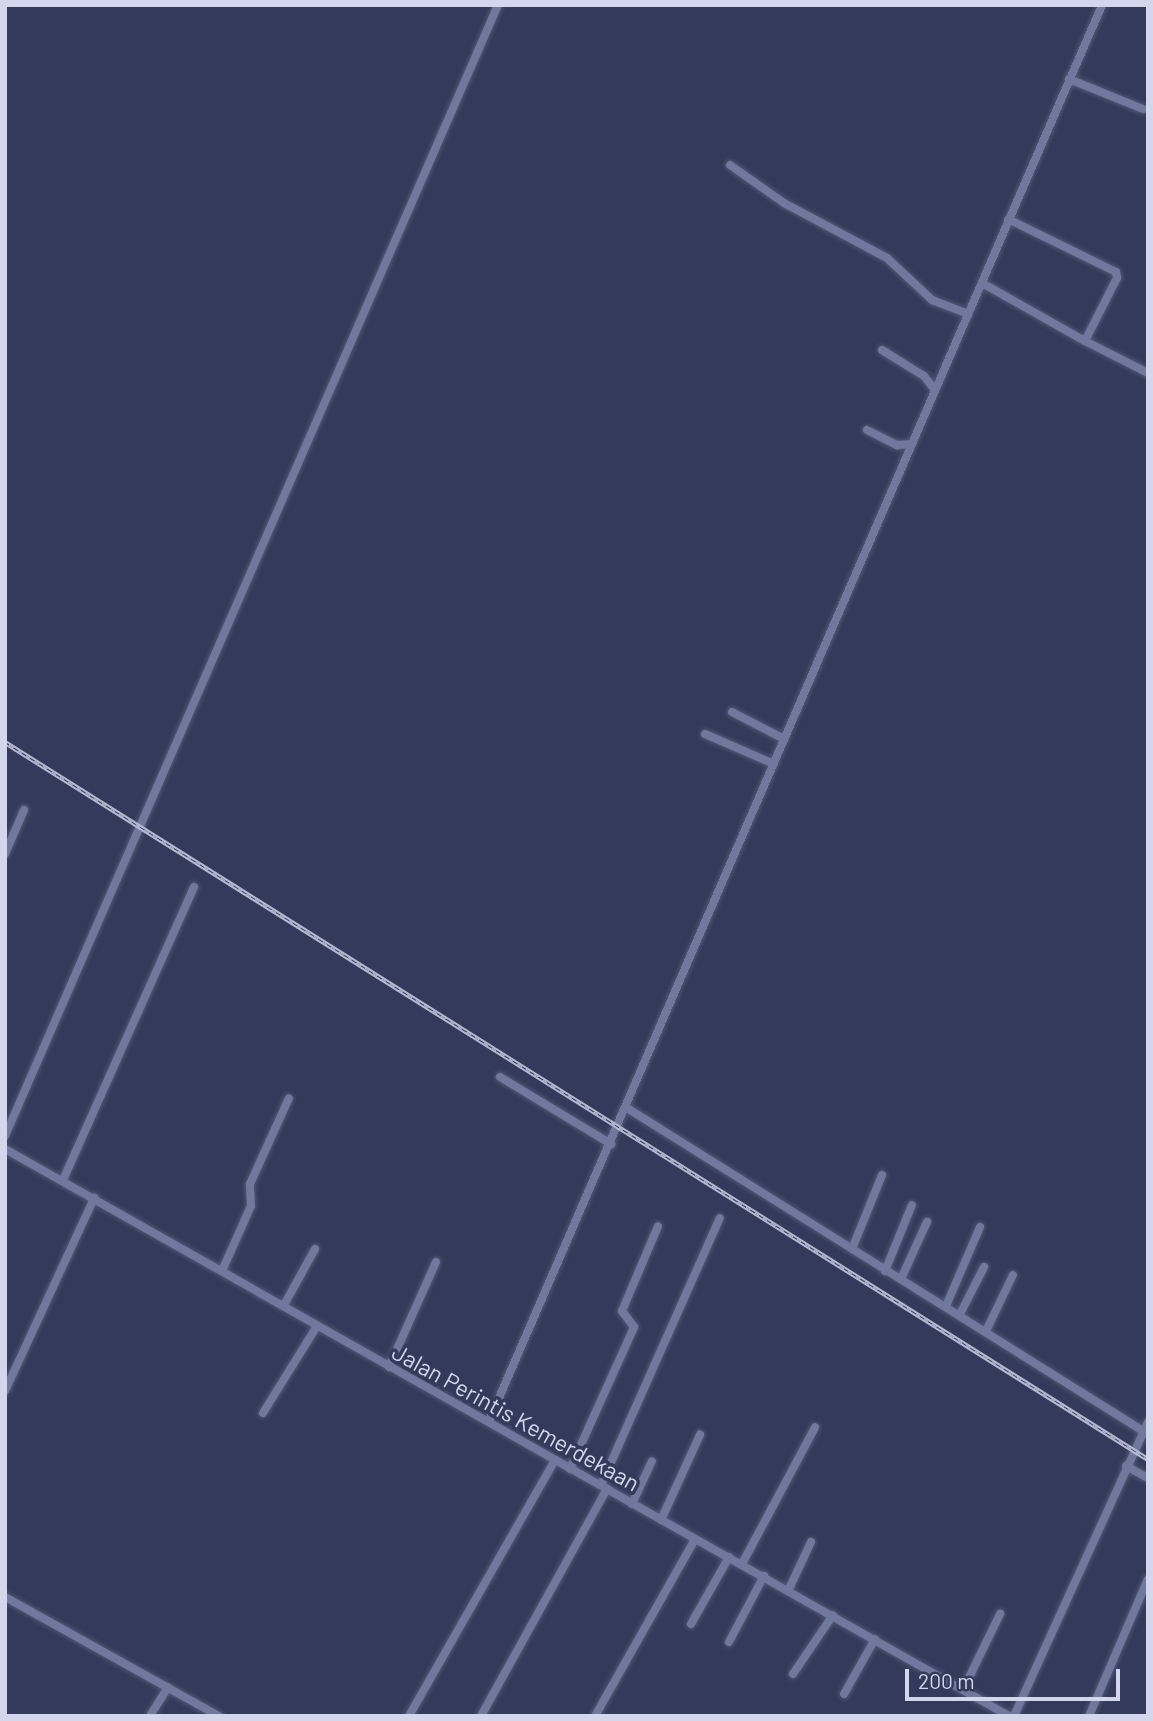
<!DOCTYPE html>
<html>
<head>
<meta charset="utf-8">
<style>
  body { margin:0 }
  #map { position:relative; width:1153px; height:1721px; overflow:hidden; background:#333a5b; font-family:Barlow,sans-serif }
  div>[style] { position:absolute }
  .roads { filter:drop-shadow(0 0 2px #525774) drop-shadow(0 0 2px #525774) }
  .minor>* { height:8px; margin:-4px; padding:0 4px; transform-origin:4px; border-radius:4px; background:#70789e }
  .rail>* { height:4.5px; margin-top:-2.25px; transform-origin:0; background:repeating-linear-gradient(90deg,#333a5b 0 5px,#b5bad1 0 10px); box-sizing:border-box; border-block:2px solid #b5bad1 }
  span { translate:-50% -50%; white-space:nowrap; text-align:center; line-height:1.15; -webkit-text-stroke:7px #333a5b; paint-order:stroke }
  .street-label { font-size:23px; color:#d2d7ec }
  .frame { position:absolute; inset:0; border:7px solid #d2d7ec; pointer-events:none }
  .scale { position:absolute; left:905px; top:1669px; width:215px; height:32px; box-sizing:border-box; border:4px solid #d2d7ec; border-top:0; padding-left:9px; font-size:21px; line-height:24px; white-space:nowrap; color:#d2d7ec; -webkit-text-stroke:5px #333a5b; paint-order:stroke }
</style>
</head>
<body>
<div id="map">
  <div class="roads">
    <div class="minor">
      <div style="left:1069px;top:79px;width:80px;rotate:22.1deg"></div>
      <div style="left:730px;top:165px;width:66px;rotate:35.1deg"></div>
      <div style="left:784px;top:203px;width:117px;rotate:28.1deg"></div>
      <div style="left:887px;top:258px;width:62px;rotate:43deg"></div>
      <div style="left:932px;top:300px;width:39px;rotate:21deg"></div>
      <div style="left:982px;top:283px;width:118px;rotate:29.4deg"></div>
      <div style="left:1085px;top:341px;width:71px;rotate:-63.1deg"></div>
      <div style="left:1117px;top:278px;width:6px;rotate:-99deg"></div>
      <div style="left:1116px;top:272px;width:120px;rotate:-153.9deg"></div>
      <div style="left:1085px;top:341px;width:71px;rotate:26.9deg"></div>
      <div style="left:882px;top:350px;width:49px;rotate:31.8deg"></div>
      <div style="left:924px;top:376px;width:18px;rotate:52deg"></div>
      <div style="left:867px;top:430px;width:34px;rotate:27deg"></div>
      <div style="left:897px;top:445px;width:15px;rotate:-4deg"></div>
      <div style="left:732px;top:712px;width:59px;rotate:27.4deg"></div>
      <div style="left:705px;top:734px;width:75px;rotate:23.5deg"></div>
      <div style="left:5px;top:854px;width:48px;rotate:-66.6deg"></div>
      <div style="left:500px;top:1077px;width:130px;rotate:31.1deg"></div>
      <div style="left:627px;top:1108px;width:615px;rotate:32.04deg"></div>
      <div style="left:5px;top:1136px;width:1234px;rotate:-66.45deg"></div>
      <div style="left:5px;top:1149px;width:1153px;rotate:29.46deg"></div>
      <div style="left:63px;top:1180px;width:321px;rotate:-65.9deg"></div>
      <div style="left:852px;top:1249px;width:80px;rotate:-67.9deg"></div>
      <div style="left:222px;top:1271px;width:71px;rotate:-66deg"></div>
      <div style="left:251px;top:1206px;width:22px;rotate:-93deg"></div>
      <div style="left:250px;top:1184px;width:94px;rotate:-65.6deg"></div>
      <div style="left:885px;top:1271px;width:71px;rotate:-67.8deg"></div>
      <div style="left:901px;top:1279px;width:63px;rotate:-65.5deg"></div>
      <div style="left:284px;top:1305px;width:64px;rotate:-61deg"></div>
      <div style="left:946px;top:1306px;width:86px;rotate:-66.7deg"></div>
      <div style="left:960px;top:1314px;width:53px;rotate:-62.9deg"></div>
      <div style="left:986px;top:1331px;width:62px;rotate:-64.3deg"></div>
      <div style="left:389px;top:1367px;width:115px;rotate:-65.9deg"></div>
      <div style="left:5px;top:1391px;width:213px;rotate:-65.2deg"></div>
      <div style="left:263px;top:1413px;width:102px;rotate:-58.2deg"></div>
      <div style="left:489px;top:1421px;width:1543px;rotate:-66.59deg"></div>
      <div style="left:1126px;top:1466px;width:25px;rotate:29deg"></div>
      <div style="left:570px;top:1469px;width:156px;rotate:-65.7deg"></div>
      <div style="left:634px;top:1327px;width:20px;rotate:-127deg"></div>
      <div style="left:622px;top:1311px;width:92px;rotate:-67deg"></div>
      <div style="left:601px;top:1485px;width:292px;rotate:-66deg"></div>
      <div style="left:632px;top:1504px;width:47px;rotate:-65.1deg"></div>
      <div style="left:661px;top:1520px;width:94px;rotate:-65.4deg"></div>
      <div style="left:742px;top:1564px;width:155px;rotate:-61.9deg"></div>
      <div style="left:789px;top:1589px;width:52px;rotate:-64.9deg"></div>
      <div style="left:5px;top:1597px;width:245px;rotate:29.1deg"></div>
      <div style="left:691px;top:1624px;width:77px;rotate:-60.4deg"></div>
      <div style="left:729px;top:1642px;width:75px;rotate:-62.1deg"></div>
      <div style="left:793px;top:1674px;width:71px;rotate:-55.9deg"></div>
      <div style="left:963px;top:1690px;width:85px;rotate:-64deg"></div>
      <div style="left:844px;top:1694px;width:63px;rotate:-60.6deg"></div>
      <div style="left:150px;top:1716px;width:34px;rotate:-58deg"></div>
      <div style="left:409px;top:1716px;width:295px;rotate:-60.3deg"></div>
      <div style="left:481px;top:1716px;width:260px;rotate:-61deg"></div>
      <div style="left:595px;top:1716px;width:203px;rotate:-60.5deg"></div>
      <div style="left:1014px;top:1716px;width:323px;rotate:-65.5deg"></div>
      <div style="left:1089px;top:1716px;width:149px;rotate:-66.7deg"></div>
    </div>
  </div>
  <div class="rail">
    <div style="left:5px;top:742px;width:1349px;rotate:32.1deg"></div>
  </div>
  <div class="street-label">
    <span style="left:516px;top:1417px;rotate:29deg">Jalan Perintis Kemerdekaan</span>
  </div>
  <div class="frame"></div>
  <div class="scale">200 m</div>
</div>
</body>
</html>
